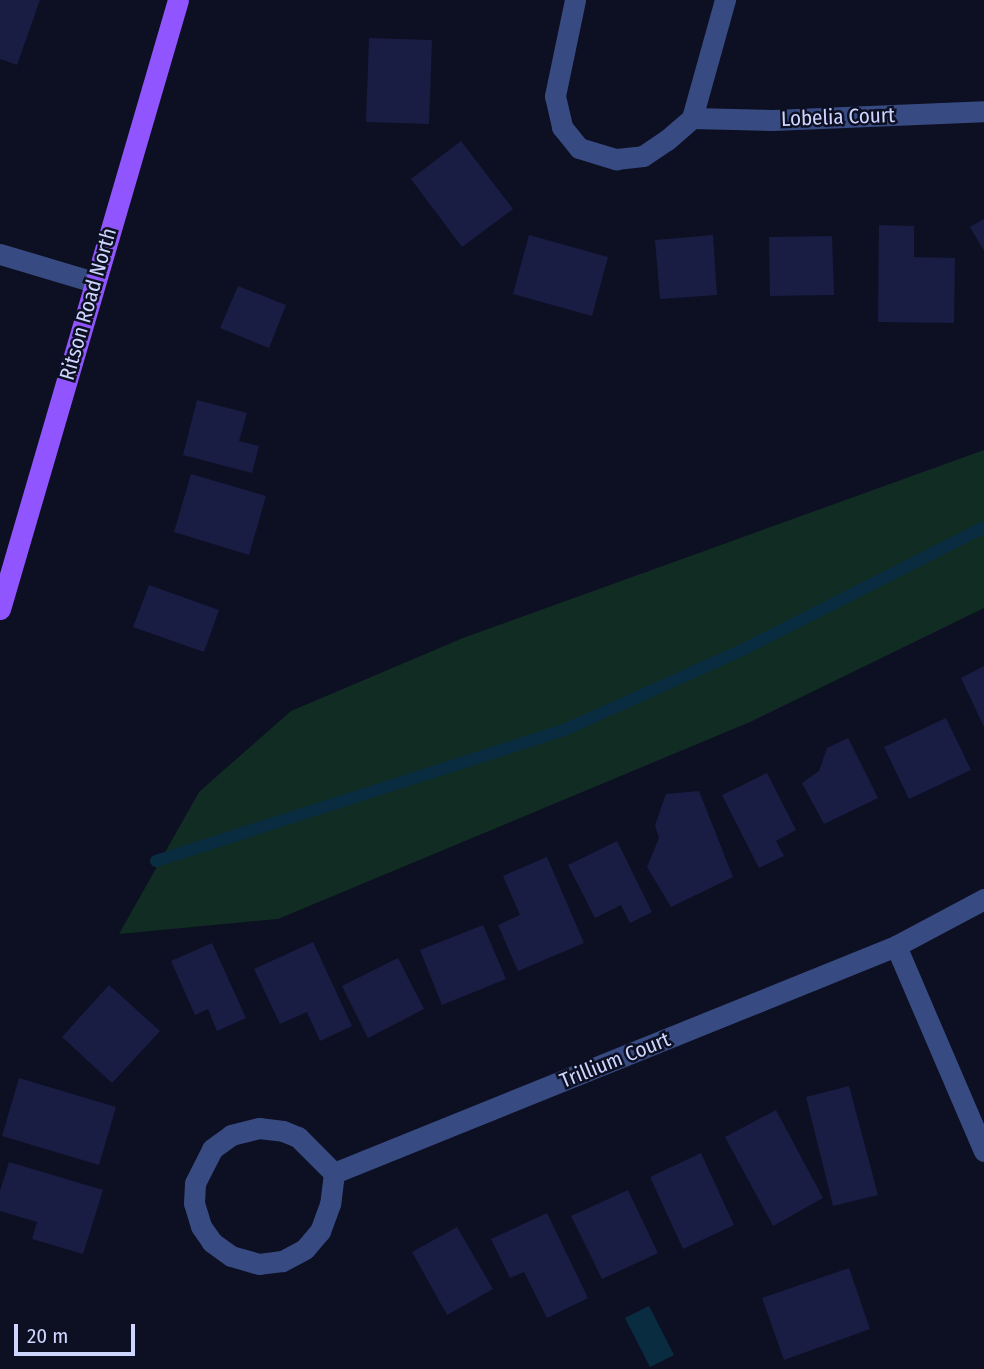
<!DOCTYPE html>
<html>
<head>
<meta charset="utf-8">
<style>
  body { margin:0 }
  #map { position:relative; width:984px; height:1369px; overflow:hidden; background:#0d1022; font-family:"Fira Sans Condensed",sans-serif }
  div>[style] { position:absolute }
  .green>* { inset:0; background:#102c23 }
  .water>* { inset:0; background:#092c40 }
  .stream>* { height:12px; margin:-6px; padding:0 6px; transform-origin:6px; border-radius:6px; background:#092c40 }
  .building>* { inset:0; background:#191c43 }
  .minor>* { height:21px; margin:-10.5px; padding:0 10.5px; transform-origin:10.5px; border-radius:10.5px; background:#384a82 }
  .major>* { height:21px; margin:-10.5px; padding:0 10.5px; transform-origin:10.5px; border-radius:10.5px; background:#9055ff }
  span { translate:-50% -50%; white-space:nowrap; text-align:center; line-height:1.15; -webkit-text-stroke:5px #0d1022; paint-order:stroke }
  .street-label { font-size:21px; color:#ced6ff }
  .scale { position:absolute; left:14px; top:1324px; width:121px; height:32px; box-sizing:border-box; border:4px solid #ced6ff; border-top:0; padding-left:9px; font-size:21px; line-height:24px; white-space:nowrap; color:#ced6ff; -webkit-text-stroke:5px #0d1022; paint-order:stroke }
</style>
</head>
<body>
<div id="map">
  <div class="green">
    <div style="clip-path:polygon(984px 450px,984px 608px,750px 722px,278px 919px,119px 934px,199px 792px,291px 711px,463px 638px)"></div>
  </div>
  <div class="water">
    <div style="clip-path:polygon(649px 1306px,674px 1355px,650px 1367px,625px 1318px)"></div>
  </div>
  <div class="stream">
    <div style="left:156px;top:861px;width:426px;rotate:-17.8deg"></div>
    <div style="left:562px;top:731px;width:197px;rotate:-24.2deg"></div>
    <div style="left:742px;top:650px;width:271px;rotate:-26.9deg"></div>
  </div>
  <div class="building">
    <div style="clip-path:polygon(0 0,40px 0,17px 65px,0 59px)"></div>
    <div style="clip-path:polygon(369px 38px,432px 40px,429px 124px,366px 122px)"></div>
    <div style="clip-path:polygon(461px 141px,513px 209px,462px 247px,411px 179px)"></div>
    <div style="clip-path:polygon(984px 219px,984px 251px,970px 227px)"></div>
    <div style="clip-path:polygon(879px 225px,914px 226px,914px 257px,955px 258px,954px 323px,878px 322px)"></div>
    <div style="clip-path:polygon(529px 235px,608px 257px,592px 316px,513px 294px)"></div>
    <div style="clip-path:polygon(713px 235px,717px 295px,660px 299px,655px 240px)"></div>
    <div style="clip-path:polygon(832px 236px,834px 295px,770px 296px,769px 237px)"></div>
    <div style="clip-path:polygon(238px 286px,286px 305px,269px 348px,220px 328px)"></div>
    <div style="clip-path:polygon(197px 400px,247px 413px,239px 441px,259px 446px,252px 473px,183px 455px)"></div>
    <div style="clip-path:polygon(191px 474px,266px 496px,249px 555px,174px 532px)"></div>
    <div style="clip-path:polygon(149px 585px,219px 610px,204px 652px,133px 627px)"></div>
    <div style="clip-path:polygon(984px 666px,984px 727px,961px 678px)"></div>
    <div style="clip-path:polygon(946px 718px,971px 770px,909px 799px,884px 747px)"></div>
    <div style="clip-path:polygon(848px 738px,878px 798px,824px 824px,802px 783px,819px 771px,827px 748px)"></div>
    <div style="clip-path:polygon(767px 773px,796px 830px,776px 841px,784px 856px,759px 868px,722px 795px)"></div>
    <div style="clip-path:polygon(699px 791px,733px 877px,671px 907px,647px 867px,659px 838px,655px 825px,666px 794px)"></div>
    <div style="clip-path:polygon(617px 841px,652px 912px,630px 923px,621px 905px,595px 918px,568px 865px)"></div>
    <div style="clip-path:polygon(547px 857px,584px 943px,518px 971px,498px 925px,520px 915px,503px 876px)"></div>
    <div style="clip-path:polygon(483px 925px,506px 979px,442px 1005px,420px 950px)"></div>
    <div style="clip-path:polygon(313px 942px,352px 1026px,320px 1041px,307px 1012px,280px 1024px,254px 969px)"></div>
    <div style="clip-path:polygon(212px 943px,246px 1018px,217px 1031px,208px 1009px,195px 1015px,171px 961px)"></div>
    <div style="clip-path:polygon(398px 958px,424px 1009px,368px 1038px,342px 986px)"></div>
    <div style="clip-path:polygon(109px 985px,160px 1031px,112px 1083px,62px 1037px)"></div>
    <div style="clip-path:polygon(19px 1078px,116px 1107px,99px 1165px,2px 1136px)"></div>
    <div style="clip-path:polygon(849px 1086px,878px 1195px,833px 1206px,806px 1097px)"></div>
    <div style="clip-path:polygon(776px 1110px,823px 1198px,773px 1226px,725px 1137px)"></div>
    <div style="clip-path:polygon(701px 1153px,734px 1225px,683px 1249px,650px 1177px)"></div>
    <div style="clip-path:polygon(9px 1162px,103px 1190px,83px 1254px,32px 1239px,37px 1222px,0 1211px,0 1191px)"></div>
    <div style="clip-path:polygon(628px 1190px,658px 1253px,602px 1279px,571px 1216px)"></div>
    <div style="clip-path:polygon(547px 1213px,588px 1298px,547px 1318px,524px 1272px,510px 1278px,491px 1239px)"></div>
    <div style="clip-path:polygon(457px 1227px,493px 1289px,447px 1315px,412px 1252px)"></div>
    <div style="clip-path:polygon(849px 1268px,870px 1329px,784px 1360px,762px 1298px)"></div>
  </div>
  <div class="minor">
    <div style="left:575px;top:0;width:98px;rotate:101.8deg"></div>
    <div style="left:555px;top:96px;width:32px;rotate:77deg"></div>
    <div style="left:562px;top:127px;width:27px;rotate:51deg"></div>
    <div style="left:579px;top:148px;width:39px;rotate:17deg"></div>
    <div style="left:616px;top:159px;width:27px;rotate:-6deg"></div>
    <div style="left:643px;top:156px;width:29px;rotate:-34deg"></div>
    <div style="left:667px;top:140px;width:33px;rotate:-41deg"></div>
    <div style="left:692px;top:118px;width:123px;rotate:-74.4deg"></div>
    <div style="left:692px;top:118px;width:81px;rotate:1.4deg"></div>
    <div style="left:773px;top:120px;width:211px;rotate:-2.4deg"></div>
    <div style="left:0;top:254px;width:98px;rotate:16.6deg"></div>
    <div style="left:984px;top:899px;width:100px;rotate:151.9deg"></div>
    <div style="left:896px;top:946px;width:223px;rotate:66.8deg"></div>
    <div style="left:259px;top:1128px;width:24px;rotate:7deg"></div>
    <div style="left:283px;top:1131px;width:16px;rotate:22deg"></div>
    <div style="left:298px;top:1137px;width:51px;rotate:45deg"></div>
    <div style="left:334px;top:1173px;width:31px;rotate:97deg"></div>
    <div style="left:330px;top:1204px;width:29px;rotate:110deg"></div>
    <div style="left:320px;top:1231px;width:23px;rotate:130deg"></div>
    <div style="left:305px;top:1249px;width:26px;rotate:152deg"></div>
    <div style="left:282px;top:1261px;width:23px;rotate:173deg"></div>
    <div style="left:259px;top:1264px;width:29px;rotate:-164deg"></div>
    <div style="left:231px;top:1256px;width:24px;rotate:-144deg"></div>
    <div style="left:212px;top:1242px;width:19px;rotate:-125deg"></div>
    <div style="left:201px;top:1226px;width:24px;rotate:-107deg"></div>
    <div style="left:194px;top:1203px;width:20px;rotate:-87deg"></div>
    <div style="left:195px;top:1183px;width:38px;rotate:-63deg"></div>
    <div style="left:212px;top:1149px;width:24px;rotate:-36deg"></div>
    <div style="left:231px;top:1135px;width:29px;rotate:-14deg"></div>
    <div style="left:334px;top:1173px;width:606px;rotate:-21.99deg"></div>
  </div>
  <div class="major">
    <div style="left:0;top:609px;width:634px;rotate:-73.71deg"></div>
  </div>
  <div class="street-label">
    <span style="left:838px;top:117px;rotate:-2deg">Lobelia Court</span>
    <span style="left:88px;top:304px;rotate:-74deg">Ritson Road North</span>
    <span style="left:615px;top:1060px;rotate:-22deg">Trillium Court</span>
  </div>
  <div class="scale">20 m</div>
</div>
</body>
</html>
